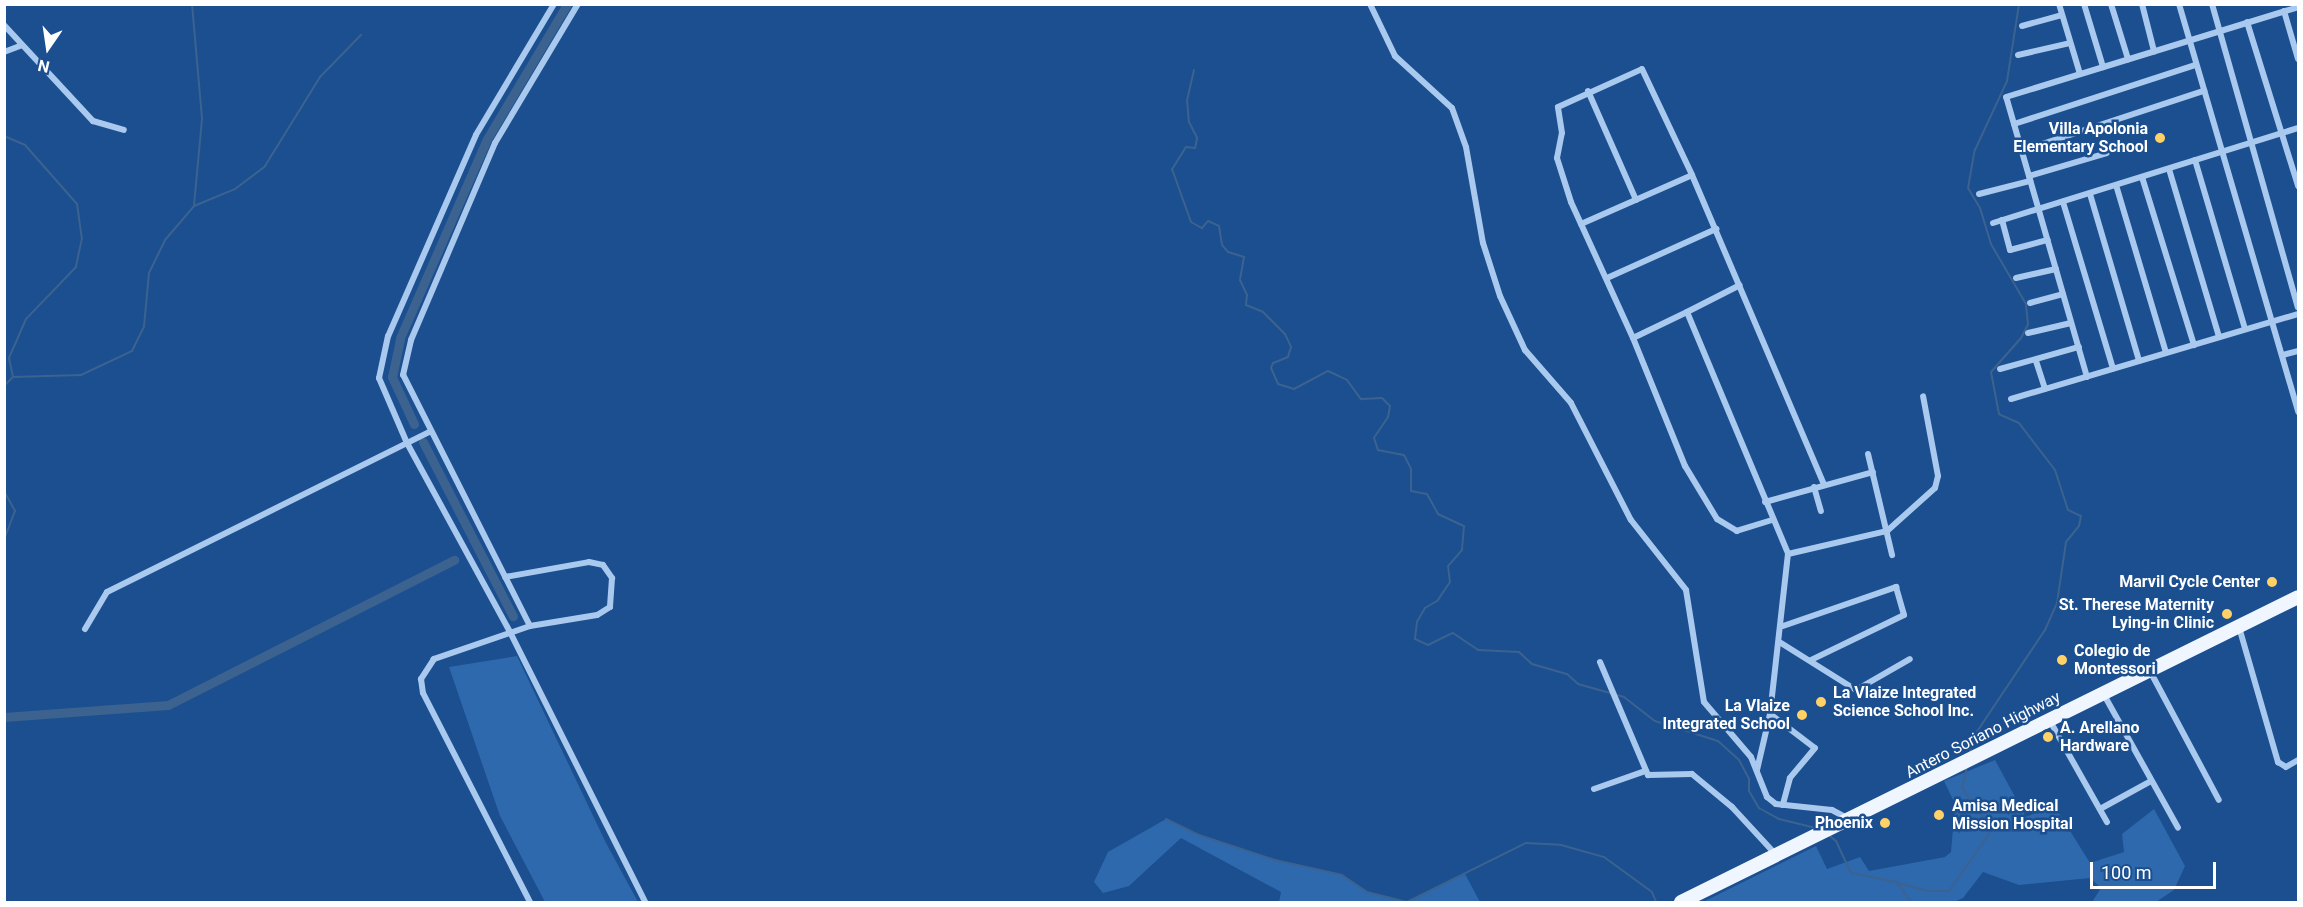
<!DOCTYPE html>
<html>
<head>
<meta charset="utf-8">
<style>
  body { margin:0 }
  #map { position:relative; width:2303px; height:907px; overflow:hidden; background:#1b4f8f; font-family:Roboto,sans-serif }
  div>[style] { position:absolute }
  .green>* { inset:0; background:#2e69ad }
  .stream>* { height:2px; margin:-1px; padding:0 1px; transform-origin:1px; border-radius:1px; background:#3c6290 }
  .canal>* { height:9px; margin:-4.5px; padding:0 4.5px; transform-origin:4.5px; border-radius:4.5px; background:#3c6290 }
  .street>* { height:6px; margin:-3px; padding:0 3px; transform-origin:3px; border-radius:3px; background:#a9c9ee }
  .primary>* { height:14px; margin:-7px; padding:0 7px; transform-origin:7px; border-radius:7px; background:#f0f6ff }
  .dots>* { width:16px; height:16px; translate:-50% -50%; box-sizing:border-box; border:3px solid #1b4f8f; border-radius:50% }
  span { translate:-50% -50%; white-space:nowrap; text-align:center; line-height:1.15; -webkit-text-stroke:5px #1b4f8f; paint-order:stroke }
  .poi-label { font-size:16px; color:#fff; font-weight:700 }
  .right { translate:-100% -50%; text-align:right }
  .left { translate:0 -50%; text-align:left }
  .street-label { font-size:16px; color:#fff }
  .frame { position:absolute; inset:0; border:6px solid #fff; pointer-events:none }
  .north { position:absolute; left:18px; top:18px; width:60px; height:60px; -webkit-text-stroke:4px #1b4f8f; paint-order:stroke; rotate:193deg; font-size:16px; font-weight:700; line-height:24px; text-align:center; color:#fff }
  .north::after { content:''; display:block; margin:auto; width:21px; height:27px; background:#fff; clip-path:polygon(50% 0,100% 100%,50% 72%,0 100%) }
  .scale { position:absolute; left:2090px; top:862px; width:126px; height:27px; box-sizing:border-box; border:3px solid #fff; border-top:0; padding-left:8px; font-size:18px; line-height:21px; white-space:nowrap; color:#fff; -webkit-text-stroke:4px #1b4f8f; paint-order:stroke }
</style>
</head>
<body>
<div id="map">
  <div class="green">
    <div style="clip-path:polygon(517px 656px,606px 843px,638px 902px,545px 902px,500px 816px,449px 667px)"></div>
    <div style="clip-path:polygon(1995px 760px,2026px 817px,2054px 805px,2090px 863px,2124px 852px,2122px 834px,2154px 809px,2185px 866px,2174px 890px,2156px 902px,2092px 902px,2101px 888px,2090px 878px,2019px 885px,1983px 872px,1963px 898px,1954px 902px,1703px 902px,1816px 846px,1827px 869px,1860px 857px,1869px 871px,1945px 857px,1951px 852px,1955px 804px,1944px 781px)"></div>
    <div style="clip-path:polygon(1166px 819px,1199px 835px,1275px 860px,1342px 875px,1367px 892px,1407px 902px,1465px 874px,1480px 902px,1279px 902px,1281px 892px,1181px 838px,1129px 886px,1103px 893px,1094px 882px,1108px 852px)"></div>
  </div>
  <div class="stream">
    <div style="left:192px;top:4px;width:115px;rotate:85deg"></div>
    <div style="left:202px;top:119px;width:87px;rotate:95.3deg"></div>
    <div style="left:1194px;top:70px;width:31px;rotate:103deg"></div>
    <div style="left:1187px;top:100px;width:22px;rotate:85deg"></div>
    <div style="left:1189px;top:122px;width:18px;rotate:63deg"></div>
    <div style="left:1197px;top:138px;width:10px;rotate:101deg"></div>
    <div style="left:1195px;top:148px;width:9px;rotate:-174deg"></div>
    <div style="left:1186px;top:147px;width:26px;rotate:122deg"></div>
    <div style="left:1172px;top:169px;width:56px;rotate:70.3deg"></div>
    <div style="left:1191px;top:222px;width:13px;rotate:29deg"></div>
    <div style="left:1202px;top:228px;width:9px;rotate:-49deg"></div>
    <div style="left:1208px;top:221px;width:12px;rotate:24deg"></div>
    <div style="left:1219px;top:226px;width:19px;rotate:81deg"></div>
    <div style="left:1222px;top:245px;width:9px;rotate:49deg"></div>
    <div style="left:1228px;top:252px;width:17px;rotate:17deg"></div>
    <div style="left:1244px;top:257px;width:23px;rotate:100deg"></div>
    <div style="left:1240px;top:280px;width:17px;rotate:65deg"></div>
    <div style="left:1247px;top:295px;width:10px;rotate:96deg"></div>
    <div style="left:1246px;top:305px;width:18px;rotate:22deg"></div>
    <div style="left:1263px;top:312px;width:31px;rotate:45deg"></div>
    <div style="left:1285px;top:334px;width:14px;rotate:65deg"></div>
    <div style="left:1291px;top:347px;width:10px;rotate:107deg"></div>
    <div style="left:1288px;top:357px;width:16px;rotate:158deg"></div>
    <div style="left:1273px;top:363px;width:5px;rotate:112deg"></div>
    <div style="left:1271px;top:368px;width:17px;rotate:66deg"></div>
    <div style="left:1278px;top:384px;width:17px;rotate:17deg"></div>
    <div style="left:1294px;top:389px;width:38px;rotate:-28deg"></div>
    <div style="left:1328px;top:371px;width:21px;rotate:25deg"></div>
    <div style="left:1347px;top:380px;width:24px;rotate:54deg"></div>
    <div style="left:1361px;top:399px;width:21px;rotate:-3deg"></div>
    <div style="left:1382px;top:398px;width:11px;rotate:45deg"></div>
    <div style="left:1390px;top:406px;width:11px;rotate:100deg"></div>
    <div style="left:1388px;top:417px;width:25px;rotate:124deg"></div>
    <div style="left:1374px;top:438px;width:13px;rotate:72deg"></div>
    <div style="left:1378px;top:450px;width:26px;rotate:11deg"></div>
    <div style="left:1404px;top:455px;width:16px;rotate:63deg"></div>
    <div style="left:1411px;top:469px;width:22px;rotate:90deg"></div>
    <div style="left:1411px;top:491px;width:16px;rotate:11deg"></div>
    <div style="left:1427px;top:494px;width:23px;rotate:61deg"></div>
    <div style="left:1438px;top:514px;width:29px;rotate:25deg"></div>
    <div style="left:1464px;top:526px;width:24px;rotate:95deg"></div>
    <div style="left:1462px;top:550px;width:21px;rotate:131deg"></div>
    <div style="left:1448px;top:566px;width:16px;rotate:83deg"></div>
    <div style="left:1450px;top:582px;width:23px;rotate:124deg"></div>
    <div style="left:1437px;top:601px;width:14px;rotate:150deg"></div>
    <div style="left:1425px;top:608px;width:16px;rotate:120deg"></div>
    <div style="left:1417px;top:622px;width:17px;rotate:97deg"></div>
    <div style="left:1415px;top:639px;width:14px;rotate:25deg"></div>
    <div style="left:1428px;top:645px;width:28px;rotate:-26deg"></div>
    <div style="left:1453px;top:633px;width:30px;rotate:34deg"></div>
    <div style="left:1478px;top:650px;width:41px;rotate:2.8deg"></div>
    <div style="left:1519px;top:652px;width:18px;rotate:43deg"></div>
    <div style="left:1532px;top:664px;width:36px;rotate:16deg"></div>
    <div style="left:1567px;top:674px;width:15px;rotate:42deg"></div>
    <div style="left:1578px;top:684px;width:48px;rotate:15.8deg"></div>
    <div style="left:1624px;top:697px;width:39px;rotate:38deg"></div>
    <div style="left:1655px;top:721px;width:66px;rotate:17.6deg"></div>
    <div style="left:1718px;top:741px;width:28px;rotate:42deg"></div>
    <div style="left:1739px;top:760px;width:21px;rotate:62deg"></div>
    <div style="left:1749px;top:779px;width:12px;rotate:90deg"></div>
    <div style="left:1749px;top:791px;width:20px;rotate:60deg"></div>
    <div style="left:1759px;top:808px;width:23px;rotate:29deg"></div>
    <div style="left:1779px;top:819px;width:42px;rotate:13.7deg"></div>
    <div style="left:4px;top:136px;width:23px;rotate:23deg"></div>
    <div style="left:25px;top:145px;width:79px;rotate:48.6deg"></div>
    <div style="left:77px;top:204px;width:34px;rotate:82deg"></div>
    <div style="left:82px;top:238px;width:30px;rotate:102deg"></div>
    <div style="left:76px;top:267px;width:72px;rotate:133.9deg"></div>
    <div style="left:26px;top:319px;width:43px;rotate:113.6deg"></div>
    <div style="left:9px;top:358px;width:19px;rotate:78deg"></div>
    <div style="left:4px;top:386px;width:13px;rotate:-45deg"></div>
    <div style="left:13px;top:377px;width:68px;rotate:-1.7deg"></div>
    <div style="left:81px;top:375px;width:56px;rotate:-25.2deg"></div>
    <div style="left:132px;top:351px;width:28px;rotate:-64deg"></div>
    <div style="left:144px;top:326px;width:53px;rotate:-84.6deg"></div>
    <div style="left:149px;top:273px;width:37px;rotate:-64deg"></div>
    <div style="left:165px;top:240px;width:45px;rotate:-49.5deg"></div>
    <div style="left:194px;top:206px;width:44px;rotate:-22.5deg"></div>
    <div style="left:235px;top:189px;width:38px;rotate:-37deg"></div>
    <div style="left:265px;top:166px;width:105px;rotate:-58.3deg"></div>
    <div style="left:320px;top:77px;width:59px;rotate:-45.7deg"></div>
    <div style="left:4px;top:491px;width:23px;rotate:61deg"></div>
    <div style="left:15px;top:511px;width:30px;rotate:111deg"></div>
    <div style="left:1970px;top:752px;width:16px;rotate:-76deg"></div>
    <div style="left:1974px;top:736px;width:128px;rotate:-56.2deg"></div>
    <div style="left:2045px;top:630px;width:30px;rotate:-66deg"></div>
    <div style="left:2057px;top:603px;width:62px;rotate:-81.6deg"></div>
    <div style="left:2066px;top:542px;width:21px;rotate:-51deg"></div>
    <div style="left:2079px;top:526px;width:10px;rotate:-79deg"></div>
    <div style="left:2081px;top:516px;width:14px;rotate:-155deg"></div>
    <div style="left:2068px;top:510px;width:42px;rotate:-108deg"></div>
    <div style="left:2055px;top:470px;width:59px;rotate:-127.5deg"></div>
    <div style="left:2019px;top:423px;width:22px;rotate:-156deg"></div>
    <div style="left:1999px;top:414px;width:43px;rotate:-100.8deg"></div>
    <div style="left:1991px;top:372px;width:45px;rotate:-48.6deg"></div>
    <div style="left:2021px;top:338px;width:16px;rotate:-63deg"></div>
    <div style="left:2028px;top:324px;width:20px;rotate:-96deg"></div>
    <div style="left:2026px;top:304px;width:69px;rotate:-120.3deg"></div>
    <div style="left:1991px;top:244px;width:38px;rotate:-107deg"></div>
    <div style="left:1980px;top:208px;width:23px;rotate:-121deg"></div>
    <div style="left:1968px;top:188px;width:39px;rotate:-80deg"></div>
    <div style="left:1975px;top:150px;width:76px;rotate:-65.1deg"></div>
    <div style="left:2007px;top:81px;width:78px;rotate:-81.1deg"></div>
    <div style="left:1166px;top:819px;width:37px;rotate:26deg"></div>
    <div style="left:1199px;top:835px;width:80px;rotate:18.2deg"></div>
    <div style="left:1275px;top:860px;width:69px;rotate:12.6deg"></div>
    <div style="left:1342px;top:875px;width:30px;rotate:34deg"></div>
    <div style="left:1367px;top:892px;width:41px;rotate:14deg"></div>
    <div style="left:1407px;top:902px;width:133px;rotate:-26.4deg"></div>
    <div style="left:1526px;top:843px;width:35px;rotate:3deg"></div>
    <div style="left:1561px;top:845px;width:45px;rotate:15.6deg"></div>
    <div style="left:1604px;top:857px;width:59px;rotate:36.1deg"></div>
    <div style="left:1652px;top:892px;width:11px;rotate:68deg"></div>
    <div style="left:1830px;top:836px;width:8px;rotate:40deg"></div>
    <div style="left:1836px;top:841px;width:35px;rotate:65deg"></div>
    <div style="left:1851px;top:873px;width:47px;rotate:11.1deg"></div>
    <div style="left:1897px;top:882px;width:24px;rotate:55deg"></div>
    <div style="left:1898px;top:883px;width:30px;rotate:15deg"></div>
    <div style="left:1927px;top:891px;width:22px"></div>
    <div style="left:1949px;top:891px;width:70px;rotate:-54.9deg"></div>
    <div style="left:1989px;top:834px;width:10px;rotate:-96deg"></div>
    <div style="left:1988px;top:824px;width:44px;rotate:-125.8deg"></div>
    <div style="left:1962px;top:788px;width:22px;rotate:-77deg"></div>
  </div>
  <div class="canal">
    <div style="left:414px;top:424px;width:52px;rotate:-115.1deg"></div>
    <div style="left:392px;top:377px;width:40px;rotate:-78deg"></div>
    <div style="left:400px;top:338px;width:217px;rotate:-66.4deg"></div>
    <div style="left:487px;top:139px;width:157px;rotate:-59.3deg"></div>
    <div style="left:423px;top:442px;width:196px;rotate:62.7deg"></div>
    <div style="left:4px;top:717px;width:164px;rotate:-4.2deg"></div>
    <div style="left:168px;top:705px;width:321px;rotate:-26.9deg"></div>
  </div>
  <div class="street">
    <div style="left:554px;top:4px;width:152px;rotate:120.8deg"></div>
    <div style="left:476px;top:135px;width:219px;rotate:113.6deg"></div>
    <div style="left:388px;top:336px;width:43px;rotate:102.1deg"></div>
    <div style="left:379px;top:378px;width:71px;rotate:66.7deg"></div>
    <div style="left:407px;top:443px;width:215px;rotate:61.4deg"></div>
    <div style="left:510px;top:632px;width:302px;rotate:63.4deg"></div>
    <div style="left:1370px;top:4px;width:58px;rotate:64.3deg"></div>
    <div style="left:1395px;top:56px;width:77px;rotate:42.4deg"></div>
    <div style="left:1452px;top:108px;width:41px;rotate:70.3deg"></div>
    <div style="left:1466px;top:147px;width:97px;rotate:80deg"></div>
    <div style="left:1483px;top:243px;width:56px;rotate:72.2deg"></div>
    <div style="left:1500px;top:296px;width:60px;rotate:65.2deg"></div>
    <div style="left:1525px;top:350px;width:70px;rotate:49deg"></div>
    <div style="left:1571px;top:403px;width:131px;rotate:62.9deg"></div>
    <div style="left:1631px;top:520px;width:89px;rotate:51.8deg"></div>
    <div style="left:1686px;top:590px;width:113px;rotate:80.9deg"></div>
    <div style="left:1704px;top:702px;width:72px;rotate:49.5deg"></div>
    <div style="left:1751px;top:757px;width:43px;rotate:68.2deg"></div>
    <div style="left:1767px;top:797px;width:11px;rotate:38deg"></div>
    <div style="left:1776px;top:804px;width:56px;rotate:6.1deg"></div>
    <div style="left:1832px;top:810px;width:17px;rotate:28deg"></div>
    <div style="left:2059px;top:4px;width:73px;rotate:73.3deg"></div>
    <div style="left:2084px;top:4px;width:66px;rotate:73.2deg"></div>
    <div style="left:2111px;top:4px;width:58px;rotate:72.8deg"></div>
    <div style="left:2142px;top:4px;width:49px;rotate:75.7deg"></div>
    <div style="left:2179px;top:4px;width:425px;rotate:73.7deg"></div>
    <div style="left:2212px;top:4px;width:315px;rotate:74.2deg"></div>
    <div style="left:2284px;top:11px;width:50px;rotate:73.7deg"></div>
    <div style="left:2247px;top:22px;width:172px;rotate:72.7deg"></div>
    <div style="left:4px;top:25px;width:131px;rotate:47.2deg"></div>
    <div style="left:93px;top:121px;width:32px;rotate:16deg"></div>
    <div style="left:2022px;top:26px;width:41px;rotate:-15.4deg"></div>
    <div style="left:4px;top:52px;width:19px;rotate:-21deg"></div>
    <div style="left:2018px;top:55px;width:53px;rotate:-13deg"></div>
    <div style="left:1588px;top:91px;width:119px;rotate:66.2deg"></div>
    <div style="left:2014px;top:124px;width:191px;rotate:-18deg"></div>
    <div style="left:2021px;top:151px;width:193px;rotate:-18.2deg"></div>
    <div style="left:2195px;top:160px;width:176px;rotate:73.5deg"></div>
    <div style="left:2169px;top:169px;width:175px;rotate:73.4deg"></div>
    <div style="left:2029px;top:176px;width:81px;rotate:-16.4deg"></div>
    <div style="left:2142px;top:177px;width:176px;rotate:72.8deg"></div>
    <div style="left:2116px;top:185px;width:175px;rotate:73.4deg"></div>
    <div style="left:1979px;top:194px;width:53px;rotate:-14.3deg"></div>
    <div style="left:2090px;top:194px;width:174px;rotate:73.6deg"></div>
    <div style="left:2063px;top:202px;width:174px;rotate:73.3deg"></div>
    <div style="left:2002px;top:220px;width:31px;rotate:75deg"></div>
    <div style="left:2010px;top:250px;width:39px;rotate:-15deg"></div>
    <div style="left:1993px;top:223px;width:319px;rotate:-17.3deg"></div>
    <div style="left:1581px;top:224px;width:121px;rotate:-23.8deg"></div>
    <div style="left:1607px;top:278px;width:120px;rotate:-24.2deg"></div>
    <div style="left:2016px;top:278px;width:41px;rotate:-12.7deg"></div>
    <div style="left:2030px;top:303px;width:34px;rotate:-15deg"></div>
    <div style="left:1687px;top:312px;width:59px;rotate:-27deg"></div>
    <div style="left:2028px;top:333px;width:44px;rotate:-13.1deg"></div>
    <div style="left:1633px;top:338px;width:149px;rotate:-114.5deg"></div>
    <div style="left:1571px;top:202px;width:46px;rotate:-107.7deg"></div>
    <div style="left:1557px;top:158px;width:25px;rotate:-79deg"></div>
    <div style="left:1562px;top:133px;width:26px;rotate:-99deg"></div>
    <div style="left:1558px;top:107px;width:92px;rotate:-24.3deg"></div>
    <div style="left:1642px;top:69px;width:117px;rotate:64.7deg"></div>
    <div style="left:1692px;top:175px;width:336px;rotate:66.9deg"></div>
    <div style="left:2283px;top:355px;width:16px;rotate:-15deg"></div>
    <div style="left:2036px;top:361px;width:29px;rotate:72deg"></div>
    <div style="left:2000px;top:369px;width:82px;rotate:-15.6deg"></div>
    <div style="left:2087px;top:377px;width:291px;rotate:-106.1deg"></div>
    <div style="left:2006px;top:97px;width:306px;rotate:-17.1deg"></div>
    <div style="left:2011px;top:399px;width:299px;rotate:-16.5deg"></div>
    <div style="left:1868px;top:454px;width:104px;rotate:76.6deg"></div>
    <div style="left:1814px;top:487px;width:25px;rotate:74deg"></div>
    <div style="left:1765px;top:502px;width:112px;rotate:-15.5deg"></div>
    <div style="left:1772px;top:520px;width:37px;rotate:163deg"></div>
    <div style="left:1737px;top:531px;width:23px;rotate:-149deg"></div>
    <div style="left:1717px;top:519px;width:62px;rotate:-121.1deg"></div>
    <div style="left:1685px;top:466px;width:138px;rotate:-112.1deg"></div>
    <div style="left:1633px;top:338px;width:60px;rotate:-25.7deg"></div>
    <div style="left:1687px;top:312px;width:262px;rotate:67.3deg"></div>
    <div style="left:505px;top:577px;width:85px;rotate:-10.1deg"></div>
    <div style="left:589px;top:562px;width:14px;rotate:12deg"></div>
    <div style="left:603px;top:565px;width:16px;rotate:55deg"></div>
    <div style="left:612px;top:578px;width:29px;rotate:94deg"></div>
    <div style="left:610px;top:607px;width:15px;rotate:148deg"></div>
    <div style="left:597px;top:615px;width:68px;rotate:170.7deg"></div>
    <div style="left:530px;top:626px;width:102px;rotate:161deg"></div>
    <div style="left:434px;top:659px;width:24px;rotate:123deg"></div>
    <div style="left:421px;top:679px;width:14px;rotate:82deg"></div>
    <div style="left:423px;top:693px;width:235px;rotate:62.9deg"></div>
    <div style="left:530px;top:626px;width:281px;rotate:-116.8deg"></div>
    <div style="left:403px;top:375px;width:36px;rotate:-77deg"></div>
    <div style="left:411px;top:340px;width:214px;rotate:-66.9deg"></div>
    <div style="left:495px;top:143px;width:162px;rotate:-59.2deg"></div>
    <div style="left:1783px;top:626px;width:120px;rotate:-19deg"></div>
    <div style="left:1896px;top:587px;width:29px;rotate:74deg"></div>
    <div style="left:1904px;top:615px;width:103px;rotate:154.2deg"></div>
    <div style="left:2239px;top:627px;width:141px;rotate:73.9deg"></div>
    <div style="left:2278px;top:762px;width:9px;rotate:32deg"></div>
    <div style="left:2286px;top:767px;width:14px;rotate:-30deg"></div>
    <div style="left:85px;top:629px;width:43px;rotate:-59.3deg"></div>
    <div style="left:107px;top:592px;width:360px;rotate:-26.4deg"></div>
    <div style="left:1781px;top:643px;width:89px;rotate:32.1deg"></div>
    <div style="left:1856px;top:690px;width:62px;rotate:-29.9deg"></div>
    <div style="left:1600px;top:662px;width:123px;rotate:67deg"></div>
    <div style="left:1648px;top:775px;width:44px;rotate:-1.3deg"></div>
    <div style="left:1692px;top:774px;width:52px;rotate:39.5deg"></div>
    <div style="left:1732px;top:807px;width:67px;rotate:47.4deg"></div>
    <div style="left:2150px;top:671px;width:146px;rotate:61.9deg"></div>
    <div style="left:2103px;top:693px;width:154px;rotate:60.9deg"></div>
    <div style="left:1770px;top:714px;width:56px;rotate:37.1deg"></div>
    <div style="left:1815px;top:748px;width:39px;rotate:130deg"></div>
    <div style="left:1790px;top:778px;width:28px;rotate:105deg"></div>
    <div style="left:2050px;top:721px;width:116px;rotate:60.6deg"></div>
    <div style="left:1757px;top:770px;width:57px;rotate:-76.9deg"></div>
    <div style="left:1770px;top:714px;width:161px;rotate:-83.6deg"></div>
    <div style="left:1788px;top:554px;width:102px;rotate:-13.1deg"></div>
    <div style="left:1887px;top:531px;width:64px;rotate:-41.9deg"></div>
    <div style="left:1935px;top:488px;width:12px;rotate:-76deg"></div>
    <div style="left:1938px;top:476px;width:81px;rotate:-100.6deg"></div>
    <div style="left:1594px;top:789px;width:54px;rotate:-19.4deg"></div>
    <div style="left:2100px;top:809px;width:58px;rotate:-28.8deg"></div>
  </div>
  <div class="primary">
    <div style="left:1681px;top:902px;width:688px;rotate:-26.3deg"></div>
  </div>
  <div class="dots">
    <div style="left:2160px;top:138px;background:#ffd166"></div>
    <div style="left:2272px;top:582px;background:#ffd166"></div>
    <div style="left:2227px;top:614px;background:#ffd166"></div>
    <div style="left:2062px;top:660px;background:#ffd166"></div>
    <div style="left:1821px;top:702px;background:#ffd166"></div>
    <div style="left:1802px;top:715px;background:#ffd166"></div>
    <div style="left:2048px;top:737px;background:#ffd166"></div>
    <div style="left:1939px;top:815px;background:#ffd166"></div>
    <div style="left:1885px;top:823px;background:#ffd166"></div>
  </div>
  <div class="poi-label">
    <span class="right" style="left:2148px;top:138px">Villa Apolonia<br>Elementary School</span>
    <span class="right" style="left:2260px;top:582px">Marvil Cycle Center</span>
    <span class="right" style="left:2214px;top:614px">St. Therese Maternity<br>Lying-in Clinic</span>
    <span class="left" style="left:2074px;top:660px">Colegio de<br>Montessori</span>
    <span class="left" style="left:1833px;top:702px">La Vlaize Integrated<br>Science School Inc.</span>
    <span class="right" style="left:1790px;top:715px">La Vlaize<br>Integrated School</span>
    <span class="left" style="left:2060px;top:737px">A. Arellano<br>Hardware</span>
    <span class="left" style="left:1952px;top:815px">Amisa Medical<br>Mission Hospital</span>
    <span class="right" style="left:1873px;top:823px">Phoenix</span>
  </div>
  <div class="street-label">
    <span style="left:1983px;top:735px;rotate:-27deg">Antero Soriano Highway</span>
  </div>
  <div class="frame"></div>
  <div class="north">N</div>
  <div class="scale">100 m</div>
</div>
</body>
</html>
